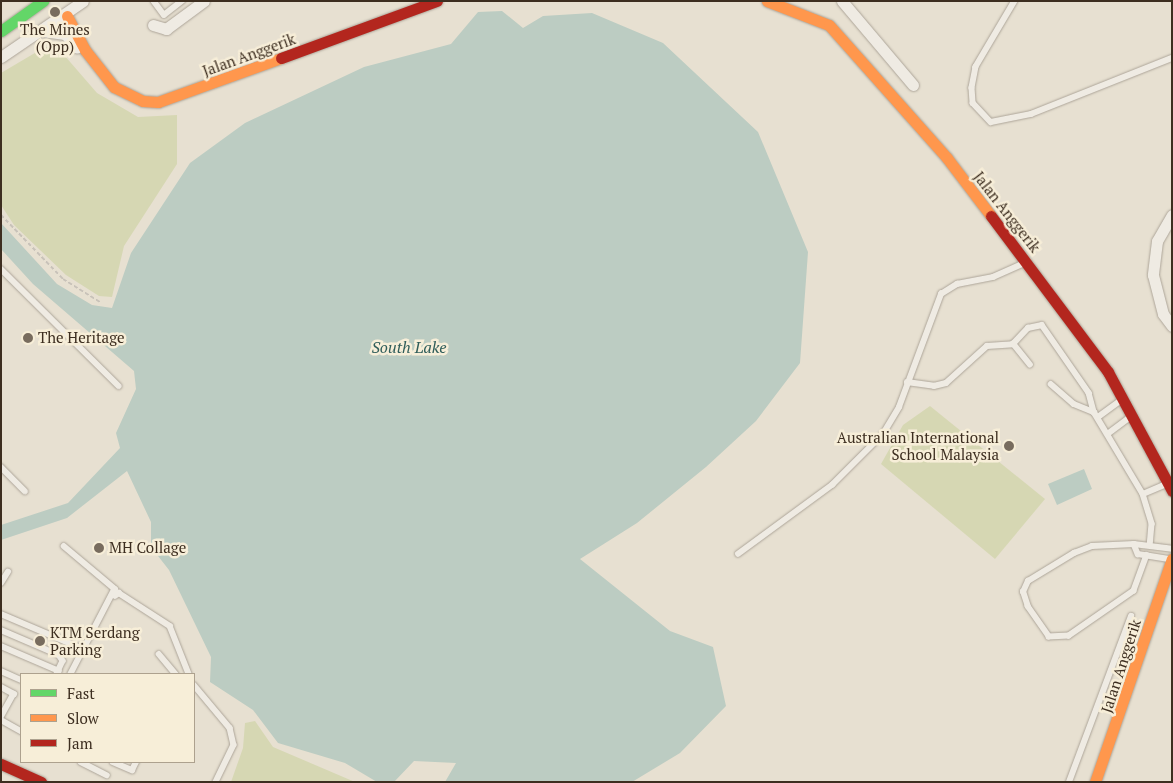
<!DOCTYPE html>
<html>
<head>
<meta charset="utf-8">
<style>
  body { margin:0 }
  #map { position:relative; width:1173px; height:783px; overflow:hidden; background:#e7e0d1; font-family:"PT Serif",serif }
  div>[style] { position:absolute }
  .green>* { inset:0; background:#d6d7b3 }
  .water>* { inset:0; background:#bcccc2 }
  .path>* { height:2px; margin-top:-1px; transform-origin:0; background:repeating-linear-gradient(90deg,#c8c2b9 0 4px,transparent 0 6.5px) }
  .roads { filter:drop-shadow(0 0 1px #ada599) drop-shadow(0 0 1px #ada599) }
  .lane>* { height:5.5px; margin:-2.75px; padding:0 2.75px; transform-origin:2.75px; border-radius:2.75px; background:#efebe3 }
  .street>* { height:11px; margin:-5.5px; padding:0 5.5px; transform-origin:5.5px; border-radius:5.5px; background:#efebe3 }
  .fast>* { height:11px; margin:-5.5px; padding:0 5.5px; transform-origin:5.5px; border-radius:5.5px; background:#63d668 }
  .slow>* { height:11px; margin:-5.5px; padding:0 5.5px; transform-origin:5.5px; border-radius:5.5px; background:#ff974d }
  .jam>* { height:11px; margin:-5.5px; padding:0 5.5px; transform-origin:5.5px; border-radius:5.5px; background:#b3261e }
  .dots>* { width:14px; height:14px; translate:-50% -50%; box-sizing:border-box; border:2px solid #f7eed8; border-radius:50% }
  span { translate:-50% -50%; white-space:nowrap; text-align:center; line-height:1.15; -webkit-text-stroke:5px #f7eed8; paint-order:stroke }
  .poi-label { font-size:15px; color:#3d2e20 }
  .left { translate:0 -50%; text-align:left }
  .right { translate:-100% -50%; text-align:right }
  .street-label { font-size:15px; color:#3d2e20 }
  .water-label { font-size:16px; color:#2f5d5a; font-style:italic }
  .frame { position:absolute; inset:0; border:2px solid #3d2e20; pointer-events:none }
  .legend { position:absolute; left:20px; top:673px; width:175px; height:90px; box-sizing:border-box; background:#f7eed8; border:1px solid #ada18e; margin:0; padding:6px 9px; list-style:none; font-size:15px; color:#3d2e20 }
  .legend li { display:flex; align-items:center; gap:10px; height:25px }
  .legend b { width:25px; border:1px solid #ada18e }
</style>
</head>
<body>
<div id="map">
  <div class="green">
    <div style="clip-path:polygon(45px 47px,58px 48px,97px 93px,138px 117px,177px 115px,177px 164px,124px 246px,112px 297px,99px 296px,66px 275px,14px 225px,1px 205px,1px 73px)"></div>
    <div style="clip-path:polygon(930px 406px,1045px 499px,995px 559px,881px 464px,903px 425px)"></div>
    <div style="clip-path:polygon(255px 721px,273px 747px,355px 782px,231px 782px,243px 748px,245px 723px)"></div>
  </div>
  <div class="water">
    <div style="clip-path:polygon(502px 11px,523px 28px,543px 16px,592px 13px,663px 43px,758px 132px,808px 252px,800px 363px,756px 421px,706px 467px,637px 523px,580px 559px,670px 631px,713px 647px,726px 706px,680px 753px,632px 782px,445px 782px,456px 763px,414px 761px,394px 782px,377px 782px,345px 763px,278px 743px,253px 710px,210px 682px,211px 657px,169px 570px,151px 547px,151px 522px,127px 471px,67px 518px,1px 540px,1px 525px,68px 503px,120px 448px,116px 433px,136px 389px,134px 371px,33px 284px,1px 249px,1px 223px,57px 284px,92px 305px,112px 308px,131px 253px,190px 163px,245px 123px,364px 67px,451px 44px,478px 12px)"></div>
    <div style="clip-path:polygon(1084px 469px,1092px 489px,1057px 505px,1048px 484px)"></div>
  </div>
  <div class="path">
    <div style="left:1px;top:215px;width:89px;rotate:45.9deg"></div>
    <div style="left:63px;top:279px;width:44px;rotate:31.9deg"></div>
  </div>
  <div class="roads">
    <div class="lane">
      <div style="left:154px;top:1px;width:17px;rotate:54deg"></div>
      <div style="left:164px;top:15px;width:23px;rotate:-38deg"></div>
      <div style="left:1015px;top:1px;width:77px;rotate:120.6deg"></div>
      <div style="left:976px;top:67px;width:21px;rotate:101deg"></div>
      <div style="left:972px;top:88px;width:15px;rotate:86deg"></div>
      <div style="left:973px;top:103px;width:26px;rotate:47deg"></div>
      <div style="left:991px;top:122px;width:41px;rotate:-11.3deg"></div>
      <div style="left:1031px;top:114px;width:152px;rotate:-21.7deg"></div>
      <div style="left:1px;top:269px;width:166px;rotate:44.8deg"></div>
      <div style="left:1030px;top:365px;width:27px;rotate:-129deg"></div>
      <div style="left:1013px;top:344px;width:22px;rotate:-47deg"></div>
      <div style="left:1028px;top:328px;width:14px;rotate:-12deg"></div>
      <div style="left:1042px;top:325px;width:83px;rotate:55.3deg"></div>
      <div style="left:1089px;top:393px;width:20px;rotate:75deg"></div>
      <div style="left:1094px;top:412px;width:96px;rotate:59.1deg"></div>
      <div style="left:1143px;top:494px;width:31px;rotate:73deg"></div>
      <div style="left:1152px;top:524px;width:21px;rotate:95deg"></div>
      <div style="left:907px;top:382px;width:27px;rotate:8deg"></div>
      <div style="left:934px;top:386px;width:12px;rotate:-14deg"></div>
      <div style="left:946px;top:383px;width:55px;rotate:-42.1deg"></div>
      <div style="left:987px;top:346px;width:26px;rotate:-4deg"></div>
      <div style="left:1051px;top:384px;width:30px;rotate:41deg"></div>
      <div style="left:1074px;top:404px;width:22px;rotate:22deg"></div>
      <div style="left:1098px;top:417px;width:31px;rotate:-36deg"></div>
      <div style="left:1109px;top:433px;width:30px;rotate:-37deg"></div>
      <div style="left:1px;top:467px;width:34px;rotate:45deg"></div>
      <div style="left:1143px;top:494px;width:26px;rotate:-23deg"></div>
      <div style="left:1134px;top:544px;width:11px;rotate:68deg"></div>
      <div style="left:1138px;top:554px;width:31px;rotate:9deg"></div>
      <div style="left:64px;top:546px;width:67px;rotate:40.1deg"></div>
      <div style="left:115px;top:589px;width:96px;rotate:117.4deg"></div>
      <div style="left:738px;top:554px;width:117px;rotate:-36.3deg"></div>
      <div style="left:832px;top:485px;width:72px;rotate:-45deg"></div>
      <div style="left:883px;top:434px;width:31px;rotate:-59deg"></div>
      <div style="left:899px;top:407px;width:121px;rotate:-69.6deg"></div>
      <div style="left:941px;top:294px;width:19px;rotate:-32deg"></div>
      <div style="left:957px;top:284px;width:37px;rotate:-11deg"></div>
      <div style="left:993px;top:277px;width:34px;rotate:-24deg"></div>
      <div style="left:1147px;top:555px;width:38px;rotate:110deg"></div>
      <div style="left:1134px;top:591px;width:79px;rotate:145.3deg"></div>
      <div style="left:1069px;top:636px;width:20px;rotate:177deg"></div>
      <div style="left:1049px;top:637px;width:37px;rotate:-125deg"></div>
      <div style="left:1028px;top:607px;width:16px;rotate:-108deg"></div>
      <div style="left:1023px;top:592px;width:12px;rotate:-66deg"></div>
      <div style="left:1028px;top:581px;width:54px;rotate:-31.3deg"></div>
      <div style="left:1074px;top:553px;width:19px;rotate:-21deg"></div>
      <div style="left:1092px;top:546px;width:42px;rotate:-2.7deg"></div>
      <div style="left:1134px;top:544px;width:38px;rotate:7deg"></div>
      <div style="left:1px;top:583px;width:13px;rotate:-58deg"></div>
      <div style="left:115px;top:596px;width:5px;rotate:-37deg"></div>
      <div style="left:119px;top:593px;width:61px;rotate:32.9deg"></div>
      <div style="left:170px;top:626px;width:52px;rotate:68.4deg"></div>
      <div style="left:1px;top:614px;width:89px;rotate:23.1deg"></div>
      <div style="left:1px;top:630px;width:63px;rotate:23.3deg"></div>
      <div style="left:59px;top:655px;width:7px;rotate:56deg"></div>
      <div style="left:63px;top:661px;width:14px;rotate:115deg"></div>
      <div style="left:1px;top:646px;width:63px;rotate:23.3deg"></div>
      <div style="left:159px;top:654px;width:26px;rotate:50deg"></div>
      <div style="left:1px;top:671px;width:22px;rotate:24deg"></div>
      <div style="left:194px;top:685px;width:56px;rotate:50.1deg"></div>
      <div style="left:230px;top:728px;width:17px;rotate:77deg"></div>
      <div style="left:234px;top:745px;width:41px;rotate:115.9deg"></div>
      <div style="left:1px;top:687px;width:15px;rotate:28deg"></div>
      <div style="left:14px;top:694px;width:26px;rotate:119deg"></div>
      <div style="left:1px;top:720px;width:23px;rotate:29deg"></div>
      <div style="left:81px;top:762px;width:29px;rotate:27deg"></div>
      <div style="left:113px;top:762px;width:21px;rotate:23deg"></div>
      <div style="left:132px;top:770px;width:9px;rotate:-63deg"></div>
      <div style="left:1069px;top:782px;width:177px;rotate:-69.5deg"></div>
    </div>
    <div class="street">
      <div style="left:842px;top:1px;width:110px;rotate:49.8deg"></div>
      <div style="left:153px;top:25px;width:14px;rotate:17deg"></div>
      <div style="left:166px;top:29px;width:47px;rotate:-36.4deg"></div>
      <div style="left:43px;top:31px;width:22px;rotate:8deg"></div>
      <div style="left:65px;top:34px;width:18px;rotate:49deg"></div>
      <div style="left:1px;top:57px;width:99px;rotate:-34.3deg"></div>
      <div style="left:1172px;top:215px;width:30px;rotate:120deg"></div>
      <div style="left:1157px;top:241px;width:34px;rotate:97deg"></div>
      <div style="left:1153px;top:275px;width:40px;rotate:75.6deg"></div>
      <div style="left:1163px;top:314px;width:15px;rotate:53deg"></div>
    </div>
    <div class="fast">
      <div style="left:1px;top:31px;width:52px;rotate:-35.5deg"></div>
    </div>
    <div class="slow">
      <div style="left:767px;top:1px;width:66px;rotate:21.2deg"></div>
      <div style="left:829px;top:25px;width:178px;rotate:48.4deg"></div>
      <div style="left:947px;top:158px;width:73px;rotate:52.8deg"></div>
      <div style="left:67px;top:16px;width:38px;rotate:62deg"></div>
      <div style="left:85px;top:50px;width:47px;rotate:51.9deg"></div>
      <div style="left:114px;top:87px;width:32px;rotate:26deg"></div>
      <div style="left:143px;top:101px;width:15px;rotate:4deg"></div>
      <div style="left:158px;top:102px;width:131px;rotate:-19.7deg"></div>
      <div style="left:1095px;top:782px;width:236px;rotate:-71deg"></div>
    </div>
    <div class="jam">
      <div style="left:281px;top:58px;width:166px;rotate:-20.1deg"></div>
      <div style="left:991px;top:216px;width:195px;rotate:53.1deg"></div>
      <div style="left:1108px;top:372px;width:135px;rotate:61.7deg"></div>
      <div style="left:1px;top:764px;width:44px;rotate:24.2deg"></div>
    </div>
  </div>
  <div class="dots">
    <div style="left:55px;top:12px;background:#786c5e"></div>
    <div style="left:28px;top:338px;background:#786c5e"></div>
    <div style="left:1009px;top:446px;background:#786c5e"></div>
    <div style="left:99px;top:548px;background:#786c5e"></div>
    <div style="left:40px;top:641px;background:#786c5e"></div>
  </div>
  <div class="poi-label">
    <span style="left:55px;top:38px">The Mines<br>(Opp)</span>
    <span class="left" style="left:38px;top:338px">The Heritage</span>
    <span class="right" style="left:999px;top:446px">Australian International<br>School Malaysia</span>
    <span class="left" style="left:109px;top:548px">MH Collage</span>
    <span class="left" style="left:50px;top:641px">KTM Serdang<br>Parking</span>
  </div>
  <div class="street-label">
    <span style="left:249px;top:55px;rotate:-20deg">Jalan Anggerik</span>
    <span style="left:1007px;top:212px;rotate:52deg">Jalan Anggerik</span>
    <span style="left:1121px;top:666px;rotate:-72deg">Jalan Anggerik</span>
  </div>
  <div class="water-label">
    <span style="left:409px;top:347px">South Lake</span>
  </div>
  <div class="frame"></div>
  <ul class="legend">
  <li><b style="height:6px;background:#63d668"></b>Fast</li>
  <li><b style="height:6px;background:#ff974d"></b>Slow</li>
  <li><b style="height:6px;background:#b3261e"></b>Jam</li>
  </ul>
</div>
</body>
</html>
